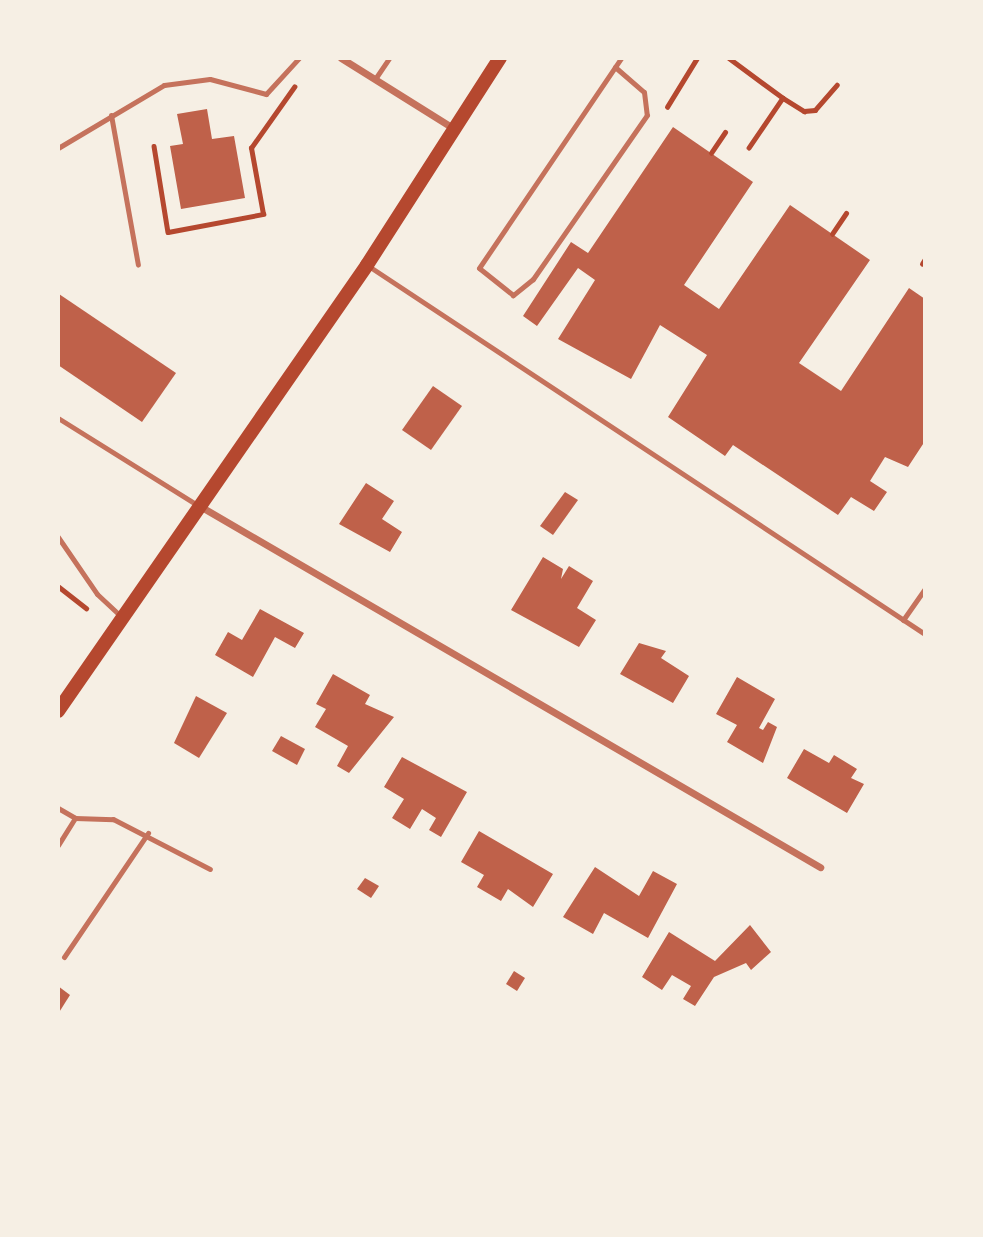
<!DOCTYPE html>
<html>
<head>
<meta charset="utf-8">
<style>
  body { margin:0 }
  #map { position:relative; width:983px; height:1237px; overflow:hidden; background:#f6efe4; font-family:"Noto Sans",sans-serif }
  div>[style] { position:absolute }
  .building>* { inset:0; background:#bf614a }
  .path>* { height:4.5px; margin:-2.25px; padding:0 2.25px; transform-origin:2.25px; border-radius:2.25px; background:#b5482f }
  .service>* { height:5px; margin:-2.5px; padding:0 2.5px; transform-origin:2.5px; border-radius:2.5px; background:#c5725c }
  .minor>* { height:7px; margin:-3.5px; padding:0 3.5px; transform-origin:3.5px; border-radius:3.5px; background:#c5725c }
  .secondary>* { height:14px; margin:-7px; padding:0 7px; transform-origin:7px; border-radius:7px; background:#b5482f }
  span { translate:-50% -50%; white-space:nowrap; text-align:center; line-height:1.15; -webkit-text-stroke:7px #f6efe4; paint-order:stroke }
  .frame { position:absolute; inset:0; border:60px solid #f6efe4; pointer-events:none }
</style>
</head>
<body>
<div id="map">
  <div class="building">
    <div style="clip-path:polygon(207px 109px,212px 139px,234px 136px,245px 198px,181px 209px,170px 146px,183px 144px,177px 114px)"></div>
    <div style="clip-path:polygon(673px 127px,753px 182px,684px 285px,719px 309px,790px 205px,870px 260px,799px 363px,841px 391px,909px 288px,925px 299px,925px 441px,908px 467px,885px 457px,870px 481px,887px 492px,874px 511px,851px 497px,838px 515px,733px 445px,725px 456px,668px 417px,707px 355px,660px 325px,631px 379px,558px 339px,595px 280px,578px 268px,537px 326px,523px 316px,571px 242px,588px 253px)"></div>
    <div style="clip-path:polygon(59px 294px,176px 373px,142px 422px,58px 365px)"></div>
    <div style="clip-path:polygon(433px 386px,462px 406px,431px 450px,402px 430px)"></div>
    <div style="clip-path:polygon(366px 483px,394px 501px,382px 519px,402px 532px,390px 552px,339px 524px)"></div>
    <div style="clip-path:polygon(565px 492px,578px 500px,553px 535px,540px 526px)"></div>
    <div style="clip-path:polygon(543px 557px,563px 569px,561px 579px,569px 566px,593px 581px,577px 608px,596px 620px,579px 647px,511px 610px)"></div>
    <div style="clip-path:polygon(260px 609px,304px 633px,295px 648px,275px 637px,253px 677px,215px 655px,228px 632px,242px 640px)"></div>
    <div style="clip-path:polygon(639px 643px,666px 651px,661px 658px,689px 676px,673px 703px,620px 674px)"></div>
    <div style="clip-path:polygon(333px 674px,370px 695px,365px 704px,394px 717px,349px 773px,337px 766px,348px 746px,315px 727px,326px 709px,316px 704px)"></div>
    <div style="clip-path:polygon(737px 677px,775px 699px,759px 728px,763px 730px,768px 722px,777px 727px,763px 763px,727px 742px,737px 725px,716px 714px)"></div>
    <div style="clip-path:polygon(196px 696px,227px 713px,199px 758px,174px 743px)"></div>
    <div style="clip-path:polygon(281px 736px,305px 749px,297px 765px,272px 751px)"></div>
    <div style="clip-path:polygon(804px 749px,829px 763px,834px 755px,857px 769px,851px 778px,864px 784px,847px 813px,787px 778px)"></div>
    <div style="clip-path:polygon(402px 757px,467px 792px,441px 837px,429px 830px,436px 818px,422px 809px,410px 829px,392px 818px,404px 799px,384px 787px)"></div>
    <div style="clip-path:polygon(479px 831px,553px 874px,533px 907px,508px 889px,501px 901px,477px 887px,484px 875px,461px 862px)"></div>
    <div style="clip-path:polygon(595px 867px,639px 896px,653px 871px,677px 884px,648px 938px,604px 913px,593px 934px,563px 917px)"></div>
    <div style="clip-path:polygon(365px 878px,379px 886px,371px 898px,357px 889px)"></div>
    <div style="clip-path:polygon(750px 925px,771px 952px,751px 970px,746px 963px,714px 977px,695px 1006px,683px 999px,691px 986px,672px 975px,662px 990px,642px 977px,669px 932px,715px 961px)"></div>
    <div style="clip-path:polygon(514px 971px,525px 978px,517px 991px,506px 984px)"></div>
    <div style="clip-path:polygon(58px 986px,70px 995px,58px 1014px)"></div>
  </div>
  <div class="path">
    <div style="left:729px;top:58px;width:67px;rotate:36.5deg"></div>
    <div style="left:783px;top:98px;width:60px;rotate:124.2deg"></div>
    <div style="left:783px;top:98px;width:25px;rotate:32deg"></div>
    <div style="left:804px;top:111px;width:11px;rotate:-5deg"></div>
    <div style="left:815px;top:110px;width:33px;rotate:-49deg"></div>
    <div style="left:667px;top:107px;width:57px;rotate:-58.5deg"></div>
    <div style="left:154px;top:146px;width:87px;rotate:80.8deg"></div>
    <div style="left:168px;top:232px;width:97px;rotate:-10.7deg"></div>
    <div style="left:263px;top:214px;width:67px;rotate:-100.3deg"></div>
    <div style="left:251px;top:148px;width:75px;rotate:-54.8deg"></div>
    <div style="left:711px;top:153px;width:25px;rotate:-56deg"></div>
    <div style="left:832px;top:234px;width:25px;rotate:-56deg"></div>
    <div style="left:922px;top:264px;width:6px;rotate:-59deg"></div>
    <div style="left:58px;top:586px;width:36px;rotate:38deg"></div>
  </div>
  <div class="service">
    <div style="left:615px;top:67px;width:38px;rotate:41deg"></div>
    <div style="left:644px;top:92px;width:23px;rotate:83deg"></div>
    <div style="left:647px;top:115px;width:200px;rotate:124.8deg"></div>
    <div style="left:533px;top:279px;width:26px;rotate:141deg"></div>
    <div style="left:513px;top:295px;width:43px;rotate:-141.5deg"></div>
    <div style="left:479px;top:268px;width:254px;rotate:-55.9deg"></div>
    <div style="left:375px;top:79px;width:25px;rotate:-56deg"></div>
    <div style="left:111px;top:115px;width:152px;rotate:79.8deg"></div>
    <div style="left:58px;top:148px;width:123px;rotate:-30.7deg"></div>
    <div style="left:164px;top:85px;width:46px;rotate:-7.4deg"></div>
    <div style="left:210px;top:79px;width:58px;rotate:15deg"></div>
    <div style="left:266px;top:94px;width:49px;rotate:-47.5deg"></div>
    <div style="left:367px;top:265px;width:669px;rotate:33.48deg"></div>
    <div style="left:58px;top:418px;width:164px;rotate:32deg"></div>
    <div style="left:58px;top:537px;width:69px;rotate:55.6deg"></div>
    <div style="left:97px;top:594px;width:33px;rotate:43deg"></div>
    <div style="left:903px;top:620px;width:39px;rotate:-55deg"></div>
    <div style="left:58px;top:808px;width:20px;rotate:30deg"></div>
    <div style="left:75px;top:818px;width:32px;rotate:122deg"></div>
    <div style="left:75px;top:818px;width:38px;rotate:2deg"></div>
    <div style="left:113px;top:819px;width:109px;rotate:27.3deg"></div>
    <div style="left:64px;top:957px;width:150px;rotate:-55.9deg"></div>
  </div>
  <div class="minor">
    <div style="left:341px;top:58px;width:132px;rotate:32deg"></div>
    <div style="left:198px;top:505px;width:720px;rotate:30.2deg"></div>
  </div>
  <div class="secondary">
    <div style="left:58px;top:711px;width:543px;rotate:-55.28deg"></div>
    <div style="left:367px;top:265px;width:246px;rotate:-57.3deg"></div>
  </div>
  <div class="frame"></div>
</div>
</body>
</html>
